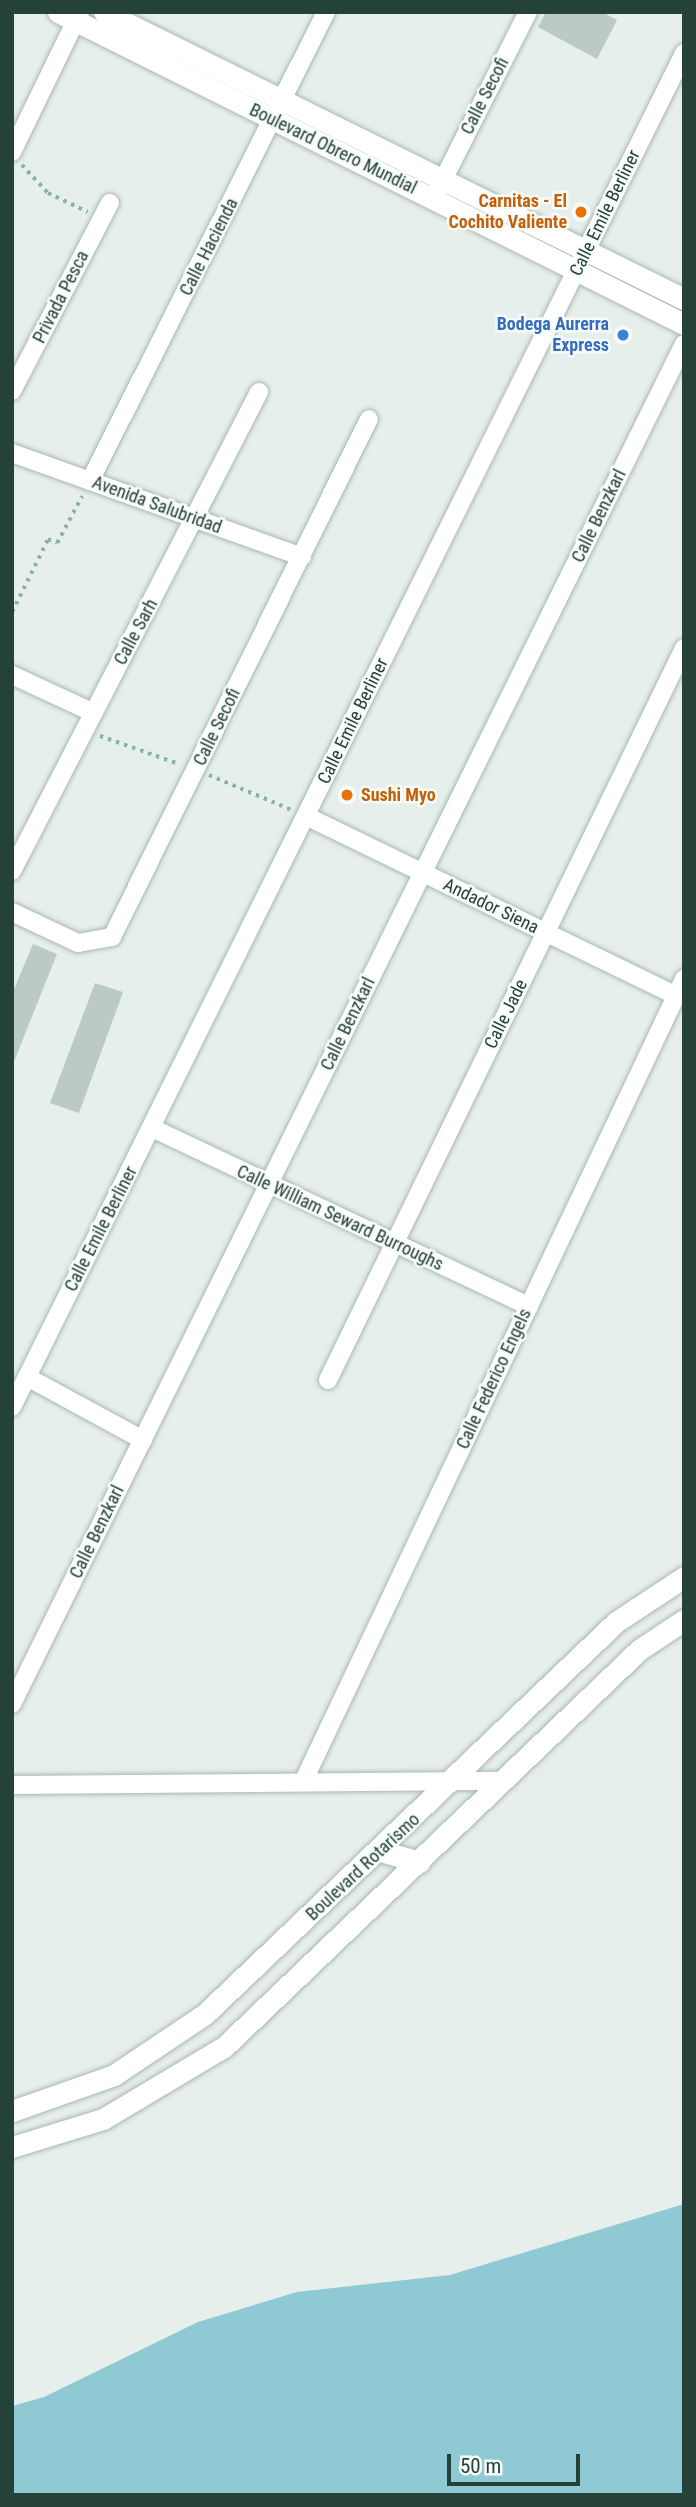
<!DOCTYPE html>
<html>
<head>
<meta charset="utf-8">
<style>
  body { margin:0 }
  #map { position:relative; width:696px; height:2507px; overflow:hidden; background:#e6efeb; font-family:"Roboto Condensed",sans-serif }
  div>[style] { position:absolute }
  .water>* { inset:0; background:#8ec9d4 }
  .building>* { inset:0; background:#bbcac4 }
  .path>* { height:3.5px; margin-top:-1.75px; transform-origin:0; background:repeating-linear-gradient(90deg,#86b3a5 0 3.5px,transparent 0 8.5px) }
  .roads { filter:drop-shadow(0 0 2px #a8b8b2) drop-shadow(0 0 2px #a8b8b2) }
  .minor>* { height:18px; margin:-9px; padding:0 9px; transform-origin:9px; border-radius:9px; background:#fff }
  .tertiary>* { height:21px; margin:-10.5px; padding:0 10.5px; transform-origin:10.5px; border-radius:10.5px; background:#fff }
  .dots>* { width:19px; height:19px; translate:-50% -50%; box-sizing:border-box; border:4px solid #f7fbf9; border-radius:50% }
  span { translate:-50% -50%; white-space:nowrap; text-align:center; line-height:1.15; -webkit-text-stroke:5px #f7fbf9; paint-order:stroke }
  .street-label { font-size:18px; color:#24423a }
  .food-label { font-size:18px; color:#c56008; font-weight:700 }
  .right { translate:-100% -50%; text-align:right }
  .left { translate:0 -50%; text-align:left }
  .shop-label { font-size:18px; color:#366cbe; font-weight:700 }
  .frame { position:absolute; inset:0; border:14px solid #24423a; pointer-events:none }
  .scale { position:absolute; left:447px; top:2454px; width:133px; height:32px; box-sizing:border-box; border:4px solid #24423a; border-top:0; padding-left:9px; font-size:21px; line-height:24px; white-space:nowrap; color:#24423a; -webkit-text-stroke:5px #f7fbf9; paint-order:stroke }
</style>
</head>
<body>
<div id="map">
  <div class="water">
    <div style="clip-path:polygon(684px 2204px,684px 2495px,12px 2495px,12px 2406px,44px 2397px,198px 2322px,297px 2292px,450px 2275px)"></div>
  </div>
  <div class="building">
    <div style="clip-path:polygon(546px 12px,602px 12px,617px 20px,597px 59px,538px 27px)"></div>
    <div style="clip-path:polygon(33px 944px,57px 954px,13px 1064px,12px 994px)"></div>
    <div style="clip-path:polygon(95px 983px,123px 992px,79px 1113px,50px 1103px)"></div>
  </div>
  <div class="path">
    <div style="left:22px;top:165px;width:38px;rotate:47deg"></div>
    <div style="left:48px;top:193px;width:44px;rotate:25.4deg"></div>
    <div style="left:12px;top:612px;width:81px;rotate:-63.7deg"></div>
    <div style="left:48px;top:539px;width:10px;rotate:24deg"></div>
    <div style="left:57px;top:543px;width:53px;rotate:-62deg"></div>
    <div style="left:100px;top:736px;width:84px;rotate:19.5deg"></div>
    <div style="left:209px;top:775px;width:90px;rotate:22.9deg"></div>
  </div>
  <div class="roads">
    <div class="minor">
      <div style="left:12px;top:152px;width:156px;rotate:-64.1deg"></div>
      <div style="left:438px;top:190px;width:199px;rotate:-63.2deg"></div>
      <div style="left:12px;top:391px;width:212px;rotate:-62.5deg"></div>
      <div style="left:12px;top:453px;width:308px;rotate:19.7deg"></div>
      <div style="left:90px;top:481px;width:525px;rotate:-63.29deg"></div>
      <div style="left:12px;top:675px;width:90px;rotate:24.9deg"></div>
      <div style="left:306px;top:816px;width:411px;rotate:25.9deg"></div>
      <div style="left:12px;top:871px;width:539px;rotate:-62.72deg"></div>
      <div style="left:12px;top:912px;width:73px;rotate:25.2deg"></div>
      <div style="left:78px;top:943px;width:35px;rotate:-10deg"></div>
      <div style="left:112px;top:937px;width:578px;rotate:-63.61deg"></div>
      <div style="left:152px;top:1128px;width:417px;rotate:25.3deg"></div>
      <div style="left:27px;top:1377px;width:132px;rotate:28.5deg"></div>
      <div style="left:328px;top:1380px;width:814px;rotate:-64.06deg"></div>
      <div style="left:12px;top:1407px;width:1512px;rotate:-63.6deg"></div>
      <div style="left:12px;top:1704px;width:1517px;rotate:-63.71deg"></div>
      <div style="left:304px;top:1780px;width:887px;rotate:-64.62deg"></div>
      <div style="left:12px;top:1785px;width:494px;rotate:-0.5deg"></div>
    </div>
    <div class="tertiary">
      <div style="left:58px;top:12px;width:699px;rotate:26.49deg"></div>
      <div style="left:104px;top:12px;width:647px;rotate:26.33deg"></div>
      <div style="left:380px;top:1851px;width:41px;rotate:15.4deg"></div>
      <div style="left:12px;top:2111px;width:108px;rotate:-19.4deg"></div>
      <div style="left:114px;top:2075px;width:110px;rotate:-33.8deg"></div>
      <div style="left:205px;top:2014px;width:568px;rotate:-43.64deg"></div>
      <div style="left:616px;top:1622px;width:82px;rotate:-33.5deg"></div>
      <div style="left:12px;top:2147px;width:95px;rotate:-17.1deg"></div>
      <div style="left:103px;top:2119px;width:141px;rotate:-30.8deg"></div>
      <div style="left:224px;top:2047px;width:574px;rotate:-43.73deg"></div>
      <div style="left:639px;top:1650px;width:54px;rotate:-33.7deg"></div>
    </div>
  </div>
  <div class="dots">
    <div style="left:581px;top:212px;background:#e8710a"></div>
    <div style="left:623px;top:335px;background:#3f7fe0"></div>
    <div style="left:347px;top:795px;background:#e8710a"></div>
  </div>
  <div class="street-label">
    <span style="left:485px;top:96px;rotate:-63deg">Calle Secofi</span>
    <span style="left:333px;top:149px;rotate:26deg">Boulevard Obrero Mundial</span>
    <span style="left:605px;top:213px;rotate:-64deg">Calle Emile Berliner</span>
    <span style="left:209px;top:247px;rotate:-63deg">Calle Hacienda</span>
    <span style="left:61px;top:297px;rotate:-63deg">Privada Pesca</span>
    <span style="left:157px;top:505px;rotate:20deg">Avenida Salubridad</span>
    <span style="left:599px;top:516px;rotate:-64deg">Calle Benzkarl</span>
    <span style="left:136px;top:632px;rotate:-62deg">Calle Sarh</span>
    <span style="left:353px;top:721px;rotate:-64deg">Calle Emile Berliner</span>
    <span style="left:217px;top:727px;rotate:-64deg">Calle Secofi</span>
    <span style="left:491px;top:906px;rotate:26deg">Andador Siena</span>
    <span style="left:506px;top:1014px;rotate:-64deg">Calle Jade</span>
    <span style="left:348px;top:1024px;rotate:-64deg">Calle Benzkarl</span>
    <span style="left:340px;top:1218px;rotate:25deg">Calle William Seward Burroughs</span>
    <span style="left:101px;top:1229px;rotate:-63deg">Calle Emile Berliner</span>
    <span style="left:494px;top:1379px;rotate:-65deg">Calle Federico Engels</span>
    <span style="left:97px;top:1532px;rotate:-64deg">Calle Benzkarl</span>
    <span style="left:363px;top:1867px;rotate:-43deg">Boulevard Rotarismo</span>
  </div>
  <div class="food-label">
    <span class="right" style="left:567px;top:212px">Carnitas - El<br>Cochito Valiente</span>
    <span class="left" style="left:361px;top:795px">Sushi Myo</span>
  </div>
  <div class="shop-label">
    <span class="right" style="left:609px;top:335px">Bodega Aurerra<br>Express</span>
  </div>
  <div class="frame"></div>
  <div class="scale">50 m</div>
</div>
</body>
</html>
